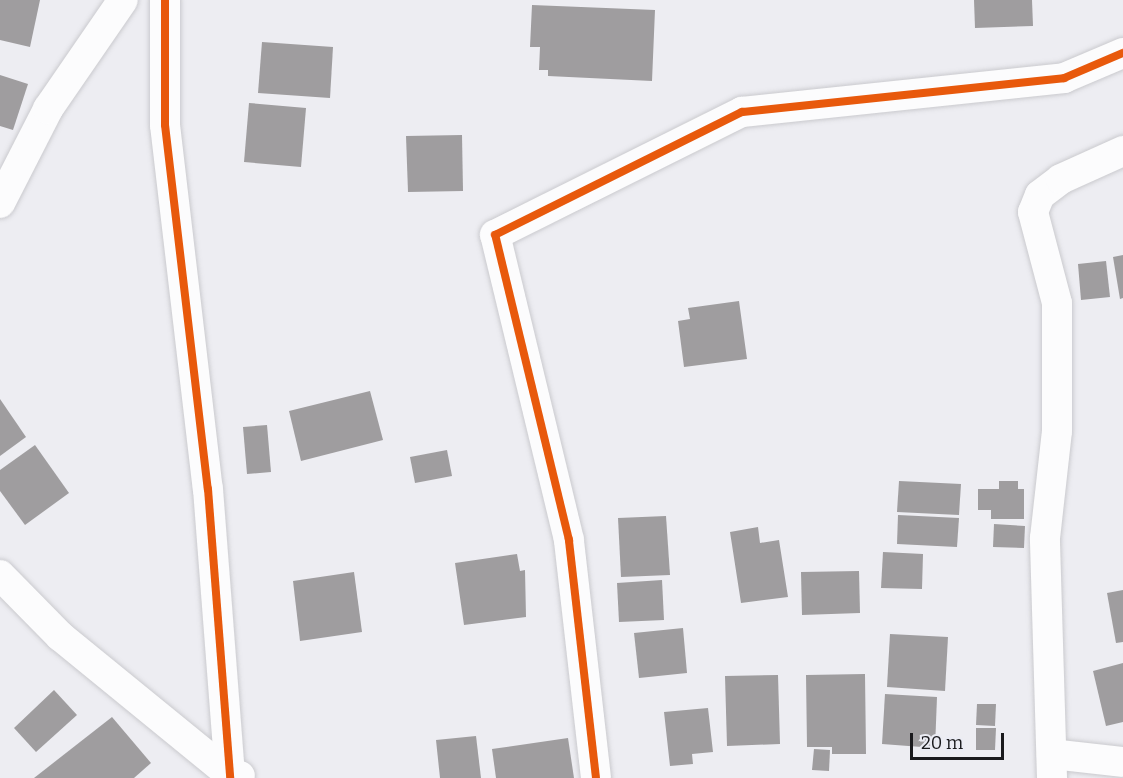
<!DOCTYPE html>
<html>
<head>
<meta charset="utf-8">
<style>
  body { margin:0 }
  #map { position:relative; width:1123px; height:778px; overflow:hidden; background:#ededf2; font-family:Bitter,serif }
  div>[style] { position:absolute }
  .building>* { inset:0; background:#9f9d9f }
  .roads { filter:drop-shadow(0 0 2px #cacace) drop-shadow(0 0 2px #cacace) }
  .street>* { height:30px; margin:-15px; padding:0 15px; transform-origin:15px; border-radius:15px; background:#fcfcfd }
  .cycleway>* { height:8px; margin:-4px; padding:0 4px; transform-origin:4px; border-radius:4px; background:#e8590c }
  span { translate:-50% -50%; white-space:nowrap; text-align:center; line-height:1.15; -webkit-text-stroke:6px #ebecf4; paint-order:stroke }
  .scale { position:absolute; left:910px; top:733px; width:94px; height:27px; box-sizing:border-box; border:3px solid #1a1a1d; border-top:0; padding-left:8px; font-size:18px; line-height:21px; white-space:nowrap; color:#1a1a1d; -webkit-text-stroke:4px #ebecf4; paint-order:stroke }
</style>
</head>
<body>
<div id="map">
  <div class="building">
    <div style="clip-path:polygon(0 0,40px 0,30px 47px,0 40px)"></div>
    <div style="clip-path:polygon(974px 0,1032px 0,1033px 26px,975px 28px)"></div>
    <div style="clip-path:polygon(532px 5px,655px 10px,652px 81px,548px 76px,548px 70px,539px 70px,540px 47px,530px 47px)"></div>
    <div style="clip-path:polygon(262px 42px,333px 47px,330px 98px,258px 93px)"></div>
    <div style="clip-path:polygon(0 75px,28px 84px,13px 130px,0 126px)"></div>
    <div style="clip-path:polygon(249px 103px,306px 108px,301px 167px,244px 162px)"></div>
    <div style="clip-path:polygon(462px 135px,463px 191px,408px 192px,406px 136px)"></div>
    <div style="clip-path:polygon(1123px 255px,1123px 298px,1120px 299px,1113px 257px)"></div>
    <div style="clip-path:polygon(1106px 261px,1110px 297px,1081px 300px,1078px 264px)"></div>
    <div style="clip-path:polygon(739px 301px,747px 359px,684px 367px,678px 321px,690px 319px,688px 308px)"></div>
    <div style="clip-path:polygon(370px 391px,383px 440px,301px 461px,289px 411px)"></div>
    <div style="clip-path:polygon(0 399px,26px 437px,0 456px)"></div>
    <div style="clip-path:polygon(267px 425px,271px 472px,247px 474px,243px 427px)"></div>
    <div style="clip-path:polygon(35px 445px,69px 493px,25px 525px,0 491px,0 470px)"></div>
    <div style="clip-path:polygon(447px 450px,452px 476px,415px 483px,410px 457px)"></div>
    <div style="clip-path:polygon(899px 481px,961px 484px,959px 515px,897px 512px)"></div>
    <div style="clip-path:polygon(999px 481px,1018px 481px,1018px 489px,1024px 489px,1024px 519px,991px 519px,991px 510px,978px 510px,978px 489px,999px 489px)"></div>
    <div style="clip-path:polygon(898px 515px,959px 518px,957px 547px,897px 544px)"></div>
    <div style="clip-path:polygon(666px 516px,670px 575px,621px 577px,618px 518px)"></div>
    <div style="clip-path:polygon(994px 524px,1025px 526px,1024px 548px,993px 547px)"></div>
    <div style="clip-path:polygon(758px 527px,760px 543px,779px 540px,788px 597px,741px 603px,730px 532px)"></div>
    <div style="clip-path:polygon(883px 552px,923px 554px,922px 589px,881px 588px)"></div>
    <div style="clip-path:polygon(517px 554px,520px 571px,525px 570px,526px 617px,464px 625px,455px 563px)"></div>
    <div style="clip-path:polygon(859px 571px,860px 613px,802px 615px,801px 572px)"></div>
    <div style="clip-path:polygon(354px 572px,362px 632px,300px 641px,293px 581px)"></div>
    <div style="clip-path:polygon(662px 580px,664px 620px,619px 622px,617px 583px)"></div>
    <div style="clip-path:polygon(1123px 590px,1123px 642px,1116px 643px,1107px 593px)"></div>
    <div style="clip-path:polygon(683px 628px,687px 673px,639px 678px,634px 633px)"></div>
    <div style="clip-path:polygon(890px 634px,948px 637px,945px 691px,887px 687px)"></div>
    <div style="clip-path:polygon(1123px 663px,1123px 722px,1106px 726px,1093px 671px)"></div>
    <div style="clip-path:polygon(865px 674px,866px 754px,832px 754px,832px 747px,807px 747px,806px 675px)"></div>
    <div style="clip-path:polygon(778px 675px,780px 744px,727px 746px,725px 676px)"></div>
    <div style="clip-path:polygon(54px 690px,77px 715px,36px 752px,14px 728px)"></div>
    <div style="clip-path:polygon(885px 694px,937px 697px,935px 748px,882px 744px)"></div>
    <div style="clip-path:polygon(977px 704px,996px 704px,995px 726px,976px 725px)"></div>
    <div style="clip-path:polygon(708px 708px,713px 752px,692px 754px,693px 764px,670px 766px,664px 712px)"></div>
    <div style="clip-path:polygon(112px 717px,151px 763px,134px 778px,34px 778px)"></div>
    <div style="clip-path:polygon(976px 728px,996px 728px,995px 750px,976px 750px)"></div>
    <div style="clip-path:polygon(476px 736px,481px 778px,440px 778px,436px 740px)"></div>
    <div style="clip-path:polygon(568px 738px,574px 778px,496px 778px,492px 749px)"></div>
    <div style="clip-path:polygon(814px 749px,830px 750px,829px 771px,812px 770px)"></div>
  </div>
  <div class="roads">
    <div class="street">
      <div style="left:165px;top:0;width:125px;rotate:90deg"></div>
      <div style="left:165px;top:125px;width:367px;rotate:83.3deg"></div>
      <div style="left:208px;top:489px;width:290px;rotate:85.6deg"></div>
      <div style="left:0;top:203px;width:106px;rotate:-62.9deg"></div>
      <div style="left:48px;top:109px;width:132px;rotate:-55.5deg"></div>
      <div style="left:0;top:575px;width:86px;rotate:45.5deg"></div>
      <div style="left:60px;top:636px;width:218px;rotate:39.2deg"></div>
      <div style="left:229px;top:774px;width:11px;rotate:10deg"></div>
      <div style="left:1052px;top:754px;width:71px;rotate:6.4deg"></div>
      <div style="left:596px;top:778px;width:240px;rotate:-96.5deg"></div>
      <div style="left:569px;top:540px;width:314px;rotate:-103.6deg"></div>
      <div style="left:495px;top:235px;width:276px;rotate:-26.5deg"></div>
      <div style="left:742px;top:112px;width:324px;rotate:-6deg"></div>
      <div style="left:1064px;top:78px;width:64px;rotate:-23deg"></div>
      <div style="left:1052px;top:778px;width:240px;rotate:-91.7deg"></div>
      <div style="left:1045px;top:538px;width:108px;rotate:-83.6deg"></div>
      <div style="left:1057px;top:431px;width:128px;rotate:-90deg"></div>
      <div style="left:1057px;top:303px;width:94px;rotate:-104.8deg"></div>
      <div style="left:1033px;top:212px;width:18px;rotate:-68deg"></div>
      <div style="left:1040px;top:195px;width:26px;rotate:-37deg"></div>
      <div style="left:1061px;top:179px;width:68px;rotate:-24.3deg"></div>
    </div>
  </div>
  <div class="cycleway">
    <div style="left:165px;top:0;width:125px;rotate:90deg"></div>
    <div style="left:165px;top:125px;width:367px;rotate:83.3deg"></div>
    <div style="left:208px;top:489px;width:290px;rotate:85.6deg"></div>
    <div style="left:596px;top:778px;width:240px;rotate:-96.5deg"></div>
    <div style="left:569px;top:540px;width:314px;rotate:-103.6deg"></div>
    <div style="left:495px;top:235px;width:276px;rotate:-26.5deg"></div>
    <div style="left:742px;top:112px;width:324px;rotate:-6deg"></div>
    <div style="left:1064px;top:78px;width:64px;rotate:-23deg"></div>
  </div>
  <div class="scale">20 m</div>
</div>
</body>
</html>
